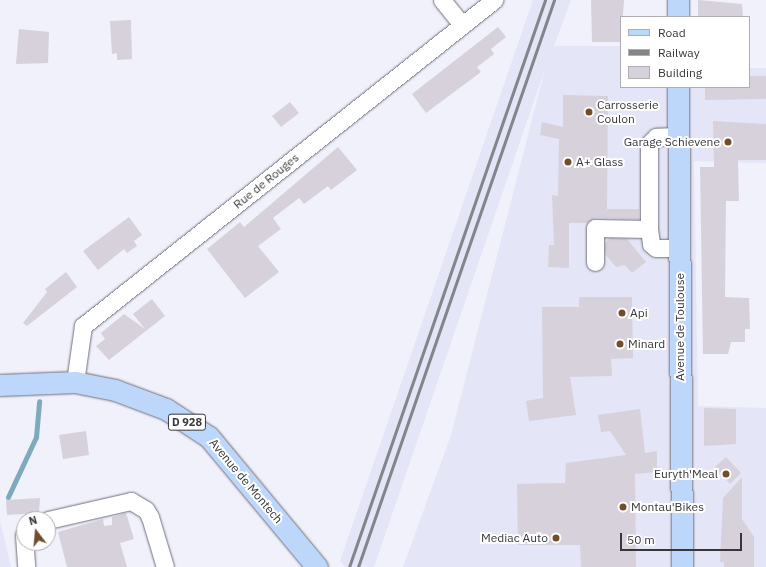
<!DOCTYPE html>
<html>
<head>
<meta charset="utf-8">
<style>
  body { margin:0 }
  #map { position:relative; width:766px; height:567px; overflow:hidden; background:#f0f1fb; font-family:"IBM Plex Sans",sans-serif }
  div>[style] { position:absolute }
  .built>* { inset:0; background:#e4e5f7 }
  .stream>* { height:5px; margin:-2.5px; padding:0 2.5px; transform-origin:2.5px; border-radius:2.5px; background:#7fa9bc }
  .building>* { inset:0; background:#d7d1db }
  .roads { filter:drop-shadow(0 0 1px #6f6f79) drop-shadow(0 0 1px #6f6f79) }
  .minor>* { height:17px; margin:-8.5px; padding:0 8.5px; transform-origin:8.5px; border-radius:8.5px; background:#fff }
  .major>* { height:21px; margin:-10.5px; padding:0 10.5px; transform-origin:10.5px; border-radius:10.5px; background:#bcd7fa }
  .rail>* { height:3px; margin:-1.5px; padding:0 1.5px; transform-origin:1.5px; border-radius:1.5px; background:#84848b }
  .dots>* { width:11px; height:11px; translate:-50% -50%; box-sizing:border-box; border:2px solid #fff; border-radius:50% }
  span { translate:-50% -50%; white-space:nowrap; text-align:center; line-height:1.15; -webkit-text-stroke:4px #fff; paint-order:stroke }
  .shield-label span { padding:1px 3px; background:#fff; border:1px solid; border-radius:3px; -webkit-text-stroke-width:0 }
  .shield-label { font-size:11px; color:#37373b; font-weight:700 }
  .poi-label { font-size:12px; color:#37373b }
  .left { translate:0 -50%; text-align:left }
  .right { translate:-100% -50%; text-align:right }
  .street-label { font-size:12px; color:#37373b }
  .legend { position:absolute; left:620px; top:16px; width:130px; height:72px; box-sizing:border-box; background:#fff; border:1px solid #afafb1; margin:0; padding:5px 7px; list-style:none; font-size:12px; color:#37373b }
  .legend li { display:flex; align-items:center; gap:8px; height:20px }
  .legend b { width:20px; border:1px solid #afafb1 }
  .north { position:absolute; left:16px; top:511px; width:40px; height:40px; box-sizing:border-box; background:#fff; border:1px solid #afafb1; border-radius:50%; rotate:344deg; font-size:11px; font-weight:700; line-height:16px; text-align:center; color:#37373b }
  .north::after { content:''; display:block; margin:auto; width:14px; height:18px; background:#724d29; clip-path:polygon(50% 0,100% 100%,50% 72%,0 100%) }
  .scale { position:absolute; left:620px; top:533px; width:122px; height:18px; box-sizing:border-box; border:2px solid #37373b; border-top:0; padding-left:5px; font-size:12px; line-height:14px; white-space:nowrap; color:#37373b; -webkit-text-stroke:3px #fff; paint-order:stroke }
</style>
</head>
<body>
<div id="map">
  <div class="built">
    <div style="clip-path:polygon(533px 0,571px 0,554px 46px,621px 46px,621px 87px,749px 87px,749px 68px,766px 68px,766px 163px,694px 161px,698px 406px,766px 408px,766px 567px,403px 567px,451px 435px,545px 69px,374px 567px,345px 567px,340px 561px)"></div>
    <div style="clip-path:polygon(0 521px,11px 567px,0 567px)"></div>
  </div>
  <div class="stream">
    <div style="left:8px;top:497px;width:66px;rotate:-65deg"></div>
    <div style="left:36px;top:437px;width:36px;rotate:-85deg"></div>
  </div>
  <div class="building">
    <div style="clip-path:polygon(591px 0,624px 0,621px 42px,592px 42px)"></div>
    <div style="clip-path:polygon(698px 0,742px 4px,743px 17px,698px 17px)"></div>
    <div style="clip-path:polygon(131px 20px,132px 59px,117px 60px,117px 53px,112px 54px,110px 21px)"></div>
    <div style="clip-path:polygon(498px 27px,506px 37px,491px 49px,494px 54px,477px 67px,481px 72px,426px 113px,412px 94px)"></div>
    <div style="clip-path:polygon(19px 29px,49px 32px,48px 63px,16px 64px)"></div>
    <div style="clip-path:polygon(749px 76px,766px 76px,766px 99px,705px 100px,705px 87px,749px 87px)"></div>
    <div style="clip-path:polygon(563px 95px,608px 96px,607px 209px,639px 209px,639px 219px,595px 218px,587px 223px,569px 223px,569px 268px,548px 267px,549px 245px,554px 245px,552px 195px,558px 196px,559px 139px,540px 135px,542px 122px,563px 127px)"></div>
    <div style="clip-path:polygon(290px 102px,299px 113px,281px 127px,272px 116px)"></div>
    <div style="clip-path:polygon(713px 121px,766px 124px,766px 160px,738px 160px,739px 201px,726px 201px,725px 297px,749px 298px,750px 329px,745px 329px,745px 342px,731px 342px,728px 354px,703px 354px,700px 167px,714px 167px)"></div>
    <div style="clip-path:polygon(338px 147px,357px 170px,331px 190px,328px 186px,304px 204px,299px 198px,273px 218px,281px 229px,258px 246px,279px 272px,245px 298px,207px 249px,240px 222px,244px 227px)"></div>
    <div style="clip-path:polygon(129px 217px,142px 235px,134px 241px,137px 246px,127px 253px,124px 249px,98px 270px,83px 251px)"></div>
    <div style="clip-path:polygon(610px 238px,627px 239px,646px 262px,632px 273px,625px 265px,616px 267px,605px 254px,605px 243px)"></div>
    <div style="clip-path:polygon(66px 272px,77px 287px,27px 326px,23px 323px,47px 292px,45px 289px)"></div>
    <div style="clip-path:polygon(579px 297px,632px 297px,633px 358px,611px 359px,612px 376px,570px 377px,576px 415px,529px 421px,526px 401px,543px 398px,542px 307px,579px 307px)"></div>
    <div style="clip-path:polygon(152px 299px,165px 316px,109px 360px,96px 346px,105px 339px,101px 333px,124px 314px,145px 329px,133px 314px)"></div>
    <div style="clip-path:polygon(704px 408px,736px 409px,736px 444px,704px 446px)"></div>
    <div style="clip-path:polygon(640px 409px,645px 453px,657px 451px,657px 472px,635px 474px,636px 567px,581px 567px,580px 545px,518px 545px,517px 484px,565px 483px,566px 463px,626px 455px,610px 431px,601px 432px,598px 415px)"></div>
    <div style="clip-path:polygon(86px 431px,89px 455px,63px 459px,59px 435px)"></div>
    <div style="clip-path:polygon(726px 457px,741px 473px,730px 484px,715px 467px)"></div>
    <div style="clip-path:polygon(742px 477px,742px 519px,754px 537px,754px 567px,724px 567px,724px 562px,720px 562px,723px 498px)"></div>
    <div style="clip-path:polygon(40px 498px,39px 513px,7px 515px,6px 500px)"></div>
    <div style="clip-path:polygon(126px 513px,134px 539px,120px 543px,127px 567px,67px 567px,58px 532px,103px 519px,104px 526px,112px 525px,112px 517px)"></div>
  </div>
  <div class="roads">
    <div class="minor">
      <div style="left:442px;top:0;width:32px;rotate:51deg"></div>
      <div style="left:679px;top:136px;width:23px;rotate:178deg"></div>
      <div style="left:656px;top:137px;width:10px;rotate:135deg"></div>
      <div style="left:649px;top:144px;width:85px;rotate:90deg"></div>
      <div style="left:649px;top:229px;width:15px;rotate:82deg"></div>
      <div style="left:651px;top:244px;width:6px;rotate:39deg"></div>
      <div style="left:656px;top:248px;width:23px"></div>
      <div style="left:595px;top:262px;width:34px;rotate:-90deg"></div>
      <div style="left:595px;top:228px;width:54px;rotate:1.1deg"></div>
      <div style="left:75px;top:382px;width:57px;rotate:-81.9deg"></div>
      <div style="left:83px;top:326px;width:525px;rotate:-38.42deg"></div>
      <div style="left:48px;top:520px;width:85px;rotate:-12.9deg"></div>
      <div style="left:131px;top:501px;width:17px;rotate:31deg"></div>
      <div style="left:146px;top:510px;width:8px;rotate:60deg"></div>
      <div style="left:150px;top:517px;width:52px;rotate:73.3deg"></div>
      <div style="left:24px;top:535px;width:32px;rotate:86deg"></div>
    </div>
    <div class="major">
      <div style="left:678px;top:0;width:17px;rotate:90deg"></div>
      <div style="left:678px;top:87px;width:480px;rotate:89.5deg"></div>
      <div style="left:0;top:385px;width:75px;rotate:-2.3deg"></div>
      <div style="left:75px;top:382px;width:41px;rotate:11.3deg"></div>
      <div style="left:115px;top:390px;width:54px;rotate:20.4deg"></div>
      <div style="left:166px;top:409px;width:51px;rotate:33.1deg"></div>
      <div style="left:209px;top:437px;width:169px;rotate:50.3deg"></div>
    </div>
  </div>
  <div class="rail">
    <div style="left:349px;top:567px;width:600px;rotate:-70.93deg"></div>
    <div style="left:358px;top:567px;width:600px;rotate:-70.93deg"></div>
  </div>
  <div class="dots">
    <div style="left:589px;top:112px;background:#724d29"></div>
    <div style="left:728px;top:142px;background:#724d29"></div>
    <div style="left:568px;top:162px;background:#724d29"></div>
    <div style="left:622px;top:313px;background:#724d29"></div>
    <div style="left:620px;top:344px;background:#724d29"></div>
    <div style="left:726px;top:474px;background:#724d29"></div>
    <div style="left:623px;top:507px;background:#724d29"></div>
    <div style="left:556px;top:538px;background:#724d29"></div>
  </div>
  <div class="shield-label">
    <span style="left:187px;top:422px">D 928</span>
  </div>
  <div class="poi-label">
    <span class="left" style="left:597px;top:112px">Carrosserie<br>Coulon</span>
    <span class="right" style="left:720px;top:142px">Garage Schievene</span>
    <span class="left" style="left:576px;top:162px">A+ Glass</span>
    <span class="left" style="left:630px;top:313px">Api</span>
    <span class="left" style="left:628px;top:344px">Minard</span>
    <span class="right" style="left:718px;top:474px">Euryth'Meal</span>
    <span class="left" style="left:631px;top:507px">Montau'Bikes</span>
    <span class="right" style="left:548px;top:538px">Mediac Auto</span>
  </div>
  <div class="street-label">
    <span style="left:266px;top:181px;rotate:-39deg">Rue de Rouges</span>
    <span style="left:680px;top:327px;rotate:-90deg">Avenue de Toulouse</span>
    <span style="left:246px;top:481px;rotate:50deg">Avenue de Montech</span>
  </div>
  <ul class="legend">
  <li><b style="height:5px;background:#bcd7fa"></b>Road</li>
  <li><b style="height:5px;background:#84848b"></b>Railway</li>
  <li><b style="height:11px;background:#d7d1db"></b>Building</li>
  </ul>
  <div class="north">N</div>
  <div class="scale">50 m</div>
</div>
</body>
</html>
